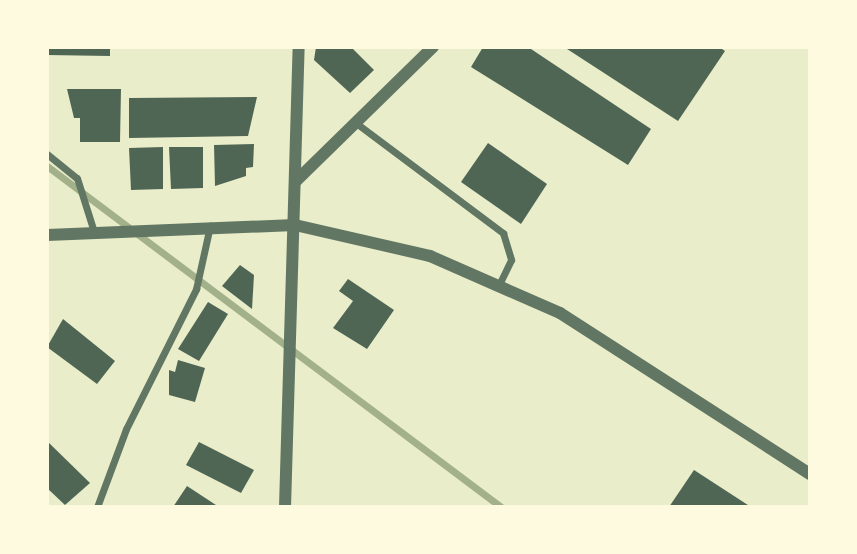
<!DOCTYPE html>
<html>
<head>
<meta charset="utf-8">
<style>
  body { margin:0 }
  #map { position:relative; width:857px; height:554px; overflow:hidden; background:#e9edc9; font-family:Commissioner,sans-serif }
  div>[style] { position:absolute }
  .stream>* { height:7px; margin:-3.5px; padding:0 3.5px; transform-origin:3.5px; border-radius:3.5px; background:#a3b18a }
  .building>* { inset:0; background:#4f6655 }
  .minor>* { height:7px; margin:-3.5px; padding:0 3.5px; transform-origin:3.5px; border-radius:3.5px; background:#617663 }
  .tertiary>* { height:12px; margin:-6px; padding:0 6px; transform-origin:6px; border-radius:6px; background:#617663 }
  span { translate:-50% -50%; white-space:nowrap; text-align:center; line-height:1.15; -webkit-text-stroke:6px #fefae0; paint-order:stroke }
  .frame { position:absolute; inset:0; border:49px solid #fefae0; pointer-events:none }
</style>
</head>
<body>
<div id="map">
  <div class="stream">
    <div style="left:47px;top:166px;width:568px;rotate:36.91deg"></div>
  </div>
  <div class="building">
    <div style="clip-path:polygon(47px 47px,110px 47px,110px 56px,47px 55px)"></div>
    <div style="clip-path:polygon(316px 47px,351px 47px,374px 70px,350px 93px,314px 60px)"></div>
    <div style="clip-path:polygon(483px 47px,528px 47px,651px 129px,628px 165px,471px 67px)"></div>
    <div style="clip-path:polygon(564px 47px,719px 47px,725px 51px,678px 121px)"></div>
    <div style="clip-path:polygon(67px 89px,121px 89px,120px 142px,80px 142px,80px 118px,74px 118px)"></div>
    <div style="clip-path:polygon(257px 97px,248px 136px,129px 138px,129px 98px)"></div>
    <div style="clip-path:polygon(488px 143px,547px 184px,521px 224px,461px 182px)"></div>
    <div style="clip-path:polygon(254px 144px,253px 167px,246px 168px,246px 176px,215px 186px,214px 145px)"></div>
    <div style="clip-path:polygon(163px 147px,163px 189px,131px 190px,129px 148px)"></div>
    <div style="clip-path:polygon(169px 147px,203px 147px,203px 188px,171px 189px)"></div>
    <div style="clip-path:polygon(240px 265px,254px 275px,252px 309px,222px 286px)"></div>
    <div style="clip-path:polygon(348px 279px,394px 310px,367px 349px,333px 328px,353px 301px,339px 291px)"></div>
    <div style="clip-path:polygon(208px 302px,228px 314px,199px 361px,178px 349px)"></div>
    <div style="clip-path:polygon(63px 319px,115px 361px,97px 384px,47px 347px)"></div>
    <div style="clip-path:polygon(178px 360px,205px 368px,195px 402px,169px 395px,169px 370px,175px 372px)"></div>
    <div style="clip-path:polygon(47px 441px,90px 483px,65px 505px,47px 488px)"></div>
    <div style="clip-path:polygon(199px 442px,254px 470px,241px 493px,186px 465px)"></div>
    <div style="clip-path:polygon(694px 470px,751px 507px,669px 507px)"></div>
    <div style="clip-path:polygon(187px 486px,219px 507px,173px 507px)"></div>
  </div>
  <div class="minor">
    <div style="left:356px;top:123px;width:184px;rotate:36.8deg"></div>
    <div style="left:503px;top:233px;width:28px;rotate:73deg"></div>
    <div style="left:511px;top:260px;width:28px;rotate:116deg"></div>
    <div style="left:47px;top:154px;width:38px;rotate:39deg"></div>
    <div style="left:77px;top:178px;width:57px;rotate:72.5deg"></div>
    <div style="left:97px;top:507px;width:83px;rotate:-69.6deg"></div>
    <div style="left:126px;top:429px;width:157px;rotate:-63.4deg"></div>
    <div style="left:196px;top:289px;width:65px;rotate:-77.5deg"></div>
  </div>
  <div class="tertiary">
    <div style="left:296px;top:181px;width:192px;rotate:-44.4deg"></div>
    <div style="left:47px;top:235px;width:248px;rotate:-2.3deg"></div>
    <div style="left:295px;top:225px;width:139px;rotate:12.9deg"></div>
    <div style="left:430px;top:256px;width:142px;rotate:23.7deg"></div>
    <div style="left:560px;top:313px;width:297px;rotate:32.8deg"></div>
    <div style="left:285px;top:507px;width:460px;rotate:-88.3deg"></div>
  </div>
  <div class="frame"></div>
</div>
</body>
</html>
